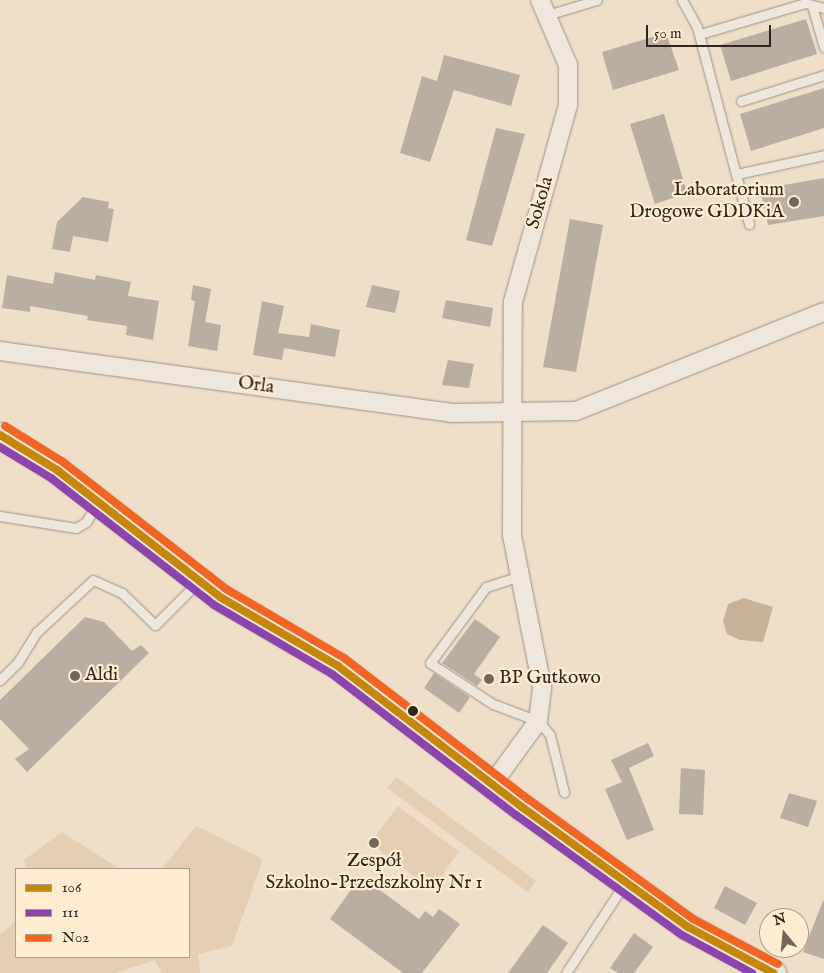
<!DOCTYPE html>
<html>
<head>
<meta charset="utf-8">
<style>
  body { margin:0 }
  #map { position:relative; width:824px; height:973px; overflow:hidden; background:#efdec8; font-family:"IM FELL English",serif }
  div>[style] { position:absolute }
  .green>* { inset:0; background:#e5ceb1 }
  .water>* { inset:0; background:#c9b398 }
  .building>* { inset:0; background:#b9ae9f }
  .roads { filter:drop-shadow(0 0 1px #9d9285) drop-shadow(0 0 1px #9d9285) }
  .service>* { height:9px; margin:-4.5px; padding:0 4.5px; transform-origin:4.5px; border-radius:4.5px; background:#f0e7dc }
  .minor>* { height:18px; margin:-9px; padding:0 9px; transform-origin:9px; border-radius:9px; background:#f0e7dc }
  .secondary>* { height:25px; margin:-12.5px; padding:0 12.5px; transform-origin:12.5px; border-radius:12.5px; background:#f0e7dc }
  .bus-1>* { height:8px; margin:-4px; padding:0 4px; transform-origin:4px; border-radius:4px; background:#c68607 }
  .bus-2>* { height:8px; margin:-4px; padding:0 4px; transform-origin:4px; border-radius:4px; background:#8e44ad }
  .bus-3>* { height:8px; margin:-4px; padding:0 4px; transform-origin:4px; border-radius:4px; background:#f26522 }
  .dots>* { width:14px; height:14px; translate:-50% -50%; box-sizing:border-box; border:2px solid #ffecd1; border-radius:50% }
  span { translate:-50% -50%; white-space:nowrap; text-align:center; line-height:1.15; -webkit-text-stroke:4.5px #ffecd1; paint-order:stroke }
  .poi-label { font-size:19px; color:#31251d }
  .right { translate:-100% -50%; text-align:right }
  .left { translate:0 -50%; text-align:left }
  .street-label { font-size:19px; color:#31251d }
  .legend { position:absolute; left:15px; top:868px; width:175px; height:90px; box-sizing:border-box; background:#ffecd1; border:1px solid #ad9c89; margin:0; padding:6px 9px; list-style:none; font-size:15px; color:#31251d }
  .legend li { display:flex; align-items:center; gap:10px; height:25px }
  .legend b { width:25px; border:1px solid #ad9c89 }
  .north { position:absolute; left:759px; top:908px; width:50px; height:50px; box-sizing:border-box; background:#ffecd1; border:1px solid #ad9c89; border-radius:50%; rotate:343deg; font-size:14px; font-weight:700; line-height:20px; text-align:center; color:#31251d }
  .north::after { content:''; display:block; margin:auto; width:18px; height:22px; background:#746659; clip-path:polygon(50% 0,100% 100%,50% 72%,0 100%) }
  .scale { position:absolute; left:646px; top:25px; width:125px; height:22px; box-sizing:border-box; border:2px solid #31251d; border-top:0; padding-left:6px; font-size:15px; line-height:18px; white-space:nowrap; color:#31251d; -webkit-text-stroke:4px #ffecd1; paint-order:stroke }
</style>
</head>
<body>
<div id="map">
  <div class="green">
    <div style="clip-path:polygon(396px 777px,536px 881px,528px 892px,387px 788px)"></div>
    <div style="clip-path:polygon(398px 806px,459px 852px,431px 889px,370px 843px)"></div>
    <div style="clip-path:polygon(196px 826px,263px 859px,232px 946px,198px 954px,200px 973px,162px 973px,155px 960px,115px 973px,0 973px,0 935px,16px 921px,16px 957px,189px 957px,189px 869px,162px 869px)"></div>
    <div style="clip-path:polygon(62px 832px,118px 868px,141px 869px,26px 869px,24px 860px)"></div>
  </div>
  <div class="water">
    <div style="clip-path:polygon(744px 598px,773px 607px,763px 642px,740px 640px,727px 634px,723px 621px,728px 604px)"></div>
  </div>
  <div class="building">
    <div style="clip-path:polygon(806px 19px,817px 54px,731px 81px,720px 45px)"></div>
    <div style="clip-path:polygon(666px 33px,679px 70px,613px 90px,602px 52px)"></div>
    <div style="clip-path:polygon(444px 55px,520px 75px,511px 106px,454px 90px,430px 162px,400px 153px,422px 76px,437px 81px)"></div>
    <div style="clip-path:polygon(824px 88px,824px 128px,751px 151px,740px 114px)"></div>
    <div style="clip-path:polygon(664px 114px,687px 193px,655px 204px,630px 124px)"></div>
    <div style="clip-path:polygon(496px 128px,525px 134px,492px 246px,466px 240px)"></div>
    <div style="clip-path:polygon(824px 178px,824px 216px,768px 225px,760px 189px)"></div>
    <div style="clip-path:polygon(83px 197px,109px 202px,108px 208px,114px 209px,108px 242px,73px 236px,70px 252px,52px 249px,57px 222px)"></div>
    <div style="clip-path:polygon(570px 219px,603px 225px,576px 372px,543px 367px)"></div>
    <div style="clip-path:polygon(55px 272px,95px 280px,96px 275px,131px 282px,128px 296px,159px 301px,153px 340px,126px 335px,127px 326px,87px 320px,88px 316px,30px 306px,30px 312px,2px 308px,7px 275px,53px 284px)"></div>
    <div style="clip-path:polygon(193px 285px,211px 289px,205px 322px,221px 325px,217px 351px,188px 346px,195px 301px,191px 300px)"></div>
    <div style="clip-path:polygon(372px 285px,400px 291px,395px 313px,366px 307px)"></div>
    <div style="clip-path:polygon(446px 300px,493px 308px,490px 327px,442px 318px)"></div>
    <div style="clip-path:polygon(262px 301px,284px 306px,278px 333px,309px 337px,311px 324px,340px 330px,335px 357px,284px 348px,282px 360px,253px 355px)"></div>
    <div style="clip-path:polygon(448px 360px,474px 364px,469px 388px,442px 385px)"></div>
    <div style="clip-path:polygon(85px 617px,104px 622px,132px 651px,141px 645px,149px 653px,27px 772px,15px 759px,29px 749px,0 719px,0 700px)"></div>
    <div style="clip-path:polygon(475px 619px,500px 637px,474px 674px,482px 680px,477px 686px,442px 663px)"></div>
    <div style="clip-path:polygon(434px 673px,470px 697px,459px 713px,424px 688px)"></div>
    <div style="clip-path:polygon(648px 743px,654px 756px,629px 768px,654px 830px,627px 840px,605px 789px,622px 782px,611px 760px)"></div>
    <div style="clip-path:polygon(681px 768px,705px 770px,703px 815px,679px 814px)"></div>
    <div style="clip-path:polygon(789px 793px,817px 801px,808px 827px,780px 818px)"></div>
    <div style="clip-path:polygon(361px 876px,419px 919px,425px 911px,433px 917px,439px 909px,460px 924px,422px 973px,403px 973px,330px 919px)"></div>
    <div style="clip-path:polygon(725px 886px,757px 903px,745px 925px,714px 908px)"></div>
    <div style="clip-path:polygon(823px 901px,824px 901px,824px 959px,803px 952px)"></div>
    <div style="clip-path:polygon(543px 925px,568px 943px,547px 973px,508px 973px)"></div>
    <div style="clip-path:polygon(634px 933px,653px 947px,634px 973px,618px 973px,610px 968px)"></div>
  </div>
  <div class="roads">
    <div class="service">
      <div style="left:682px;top:0;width:31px;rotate:61deg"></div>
      <div style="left:697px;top:27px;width:204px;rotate:75.2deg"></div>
      <div style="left:812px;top:6px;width:43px;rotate:73.7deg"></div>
      <div style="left:547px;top:15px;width:52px;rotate:-16.7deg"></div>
      <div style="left:700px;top:34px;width:109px;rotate:-16.4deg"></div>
      <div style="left:805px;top:3px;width:20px;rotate:15deg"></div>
      <div style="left:741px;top:101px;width:87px;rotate:-17.4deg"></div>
      <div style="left:737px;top:174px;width:89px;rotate:-12.3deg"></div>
      <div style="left:0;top:516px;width:77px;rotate:9deg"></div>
      <div style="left:76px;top:528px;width:12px;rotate:-31deg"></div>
      <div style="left:86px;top:522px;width:21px;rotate:-59deg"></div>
      <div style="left:520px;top:576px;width:36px;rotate:162deg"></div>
      <div style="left:486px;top:587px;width:94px;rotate:126.4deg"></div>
      <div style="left:430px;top:663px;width:75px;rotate:33.1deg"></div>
      <div style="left:493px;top:704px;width:48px;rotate:20.7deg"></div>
      <div style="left:538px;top:721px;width:18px;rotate:49deg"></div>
      <div style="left:550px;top:735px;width:59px;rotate:76.2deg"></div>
      <div style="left:0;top:680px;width:25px;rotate:-45deg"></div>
      <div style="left:18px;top:662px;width:36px;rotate:-58deg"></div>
      <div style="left:37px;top:632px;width:76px;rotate:-42.9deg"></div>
      <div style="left:93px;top:580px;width:32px;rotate:24deg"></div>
      <div style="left:122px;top:593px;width:46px;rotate:44.1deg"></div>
      <div style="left:155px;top:625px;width:61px;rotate:-45deg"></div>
      <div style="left:566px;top:973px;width:106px;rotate:-56.9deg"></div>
    </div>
    <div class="minor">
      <div style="left:0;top:351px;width:456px;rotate:7.8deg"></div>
      <div style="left:452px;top:413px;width:124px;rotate:-0.9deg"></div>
      <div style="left:576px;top:411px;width:267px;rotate:-21.8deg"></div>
      <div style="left:493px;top:783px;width:77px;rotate:-54deg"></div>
      <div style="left:538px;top:721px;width:34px;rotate:-83deg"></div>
      <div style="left:542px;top:687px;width:155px;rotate:-101.2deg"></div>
      <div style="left:512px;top:535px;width:233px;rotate:-89.8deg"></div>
      <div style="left:513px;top:302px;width:205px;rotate:-74.4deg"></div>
      <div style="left:568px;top:105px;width:40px;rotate:-90deg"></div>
      <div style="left:568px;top:65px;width:71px;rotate:-113.3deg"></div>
    </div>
    <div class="secondary">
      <div style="left:0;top:435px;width:67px;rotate:31.6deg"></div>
      <div style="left:57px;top:470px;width:207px;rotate:37.9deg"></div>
      <div style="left:220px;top:597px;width:137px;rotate:30.3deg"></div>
      <div style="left:338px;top:666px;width:232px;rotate:37.5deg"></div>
      <div style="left:522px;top:807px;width:205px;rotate:35.9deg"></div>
      <div style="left:688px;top:927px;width:97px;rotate:28.4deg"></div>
    </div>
  </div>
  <div class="bus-1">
    <div style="left:0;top:435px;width:67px;rotate:31.6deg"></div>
    <div style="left:57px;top:470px;width:207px;rotate:37.9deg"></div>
    <div style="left:220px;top:597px;width:137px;rotate:30.3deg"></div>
    <div style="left:338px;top:666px;width:232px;rotate:37.5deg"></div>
    <div style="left:522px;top:807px;width:205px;rotate:35.9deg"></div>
    <div style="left:688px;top:927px;width:97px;rotate:28.4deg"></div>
  </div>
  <div class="bus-2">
    <div style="left:0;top:447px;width:60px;rotate:31.3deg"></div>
    <div style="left:51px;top:478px;width:207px;rotate:37.9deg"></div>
    <div style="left:214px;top:605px;width:137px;rotate:30.3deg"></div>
    <div style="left:332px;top:674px;width:232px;rotate:37.5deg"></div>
    <div style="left:516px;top:815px;width:205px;rotate:35.9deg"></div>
    <div style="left:682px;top:935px;width:80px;rotate:28.5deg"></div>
  </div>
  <div class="bus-3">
    <div style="left:5px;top:426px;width:68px;rotate:31.8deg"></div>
    <div style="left:63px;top:462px;width:207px;rotate:37.9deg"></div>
    <div style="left:226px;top:589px;width:137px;rotate:30.3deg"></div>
    <div style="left:344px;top:658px;width:232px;rotate:37.5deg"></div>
    <div style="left:528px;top:799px;width:204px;rotate:36deg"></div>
    <div style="left:693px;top:919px;width:96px;rotate:27.9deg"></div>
  </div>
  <div class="dots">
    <div style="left:794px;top:202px;background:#746659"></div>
    <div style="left:75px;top:676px;background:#746659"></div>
    <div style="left:489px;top:679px;background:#746659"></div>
    <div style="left:413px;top:711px;background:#31251d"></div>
    <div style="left:374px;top:843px;background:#746659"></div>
  </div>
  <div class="poi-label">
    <span class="right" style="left:784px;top:202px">Laboratorium<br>Drogowe GDDKiA</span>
    <span class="left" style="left:85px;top:676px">Aldi</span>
    <span class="left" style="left:499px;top:679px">BP Gutkowo</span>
    <span style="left:374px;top:873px">Zespół<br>Szkolno-Przedszkolny Nr 1</span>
  </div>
  <div class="street-label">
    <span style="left:541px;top:203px;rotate:-74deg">Sokola</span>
    <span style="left:256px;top:386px;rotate:8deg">Orla</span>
  </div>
  <ul class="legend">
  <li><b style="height:6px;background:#c68607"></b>106</li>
  <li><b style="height:6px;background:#8e44ad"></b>111</li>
  <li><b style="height:6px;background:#f26522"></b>N02</li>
  </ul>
  <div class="north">N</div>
  <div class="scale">50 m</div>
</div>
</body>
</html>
